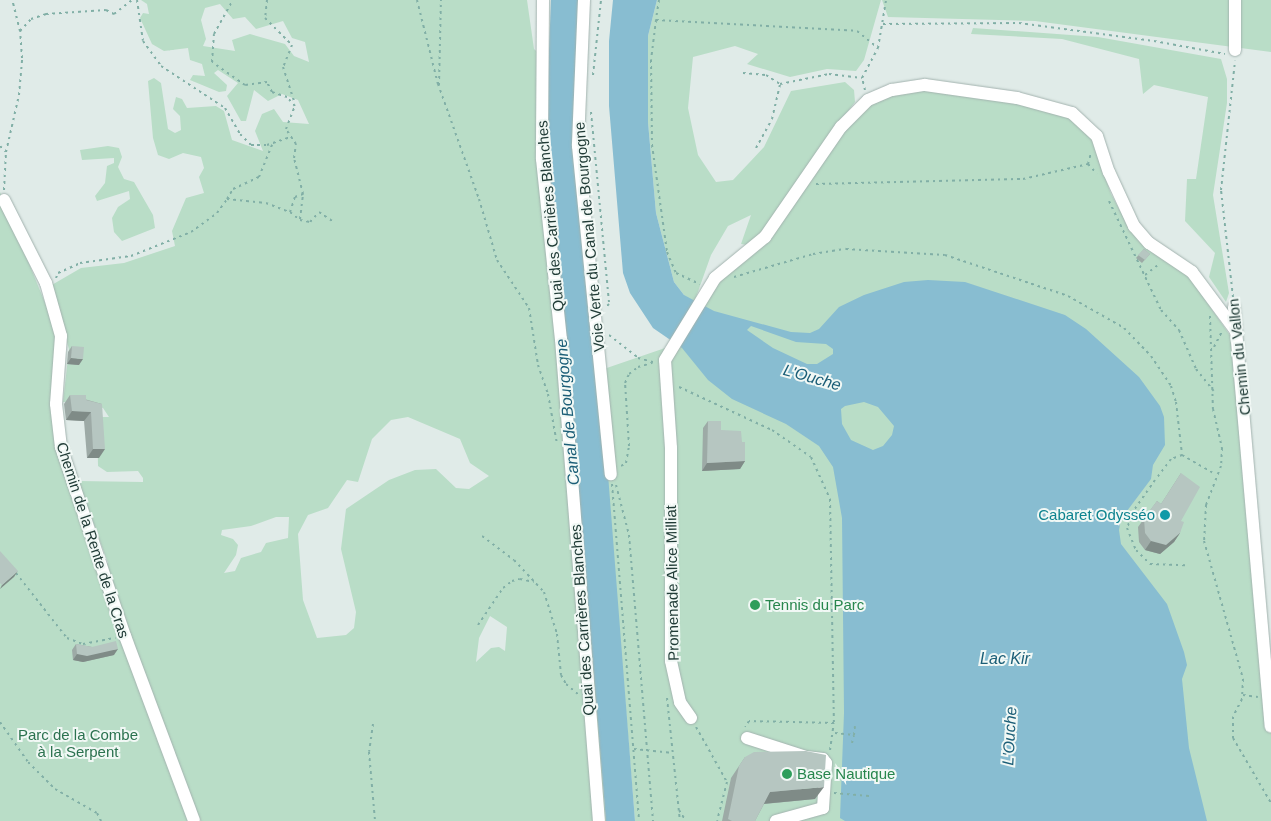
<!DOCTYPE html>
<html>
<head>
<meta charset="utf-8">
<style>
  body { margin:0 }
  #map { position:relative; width:1271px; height:821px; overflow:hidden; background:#e0ebe8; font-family:Helvetica,sans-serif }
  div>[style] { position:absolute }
  .green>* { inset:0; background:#b9ddc7 }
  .water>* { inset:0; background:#88bdd1 }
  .path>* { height:2px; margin-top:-1px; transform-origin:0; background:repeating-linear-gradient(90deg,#81afa6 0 2.5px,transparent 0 6.5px) }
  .roads { filter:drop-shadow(0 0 1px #a3b3af) drop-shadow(0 0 1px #a3b3af) }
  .minor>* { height:12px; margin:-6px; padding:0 6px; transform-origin:6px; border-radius:6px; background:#fff }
  .wall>* { inset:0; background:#9daaa6 }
  .shaded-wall>* { inset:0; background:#7f8b87 }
  .building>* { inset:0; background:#b6c6c1 }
  .dots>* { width:14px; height:14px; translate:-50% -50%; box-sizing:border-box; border:2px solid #f1f8f5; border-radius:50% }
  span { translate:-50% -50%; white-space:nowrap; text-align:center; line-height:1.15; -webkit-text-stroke:4px #f1f8f5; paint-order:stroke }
  .street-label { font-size:15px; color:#213c37 }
  .culture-label { font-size:15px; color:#0d838f }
  .right { translate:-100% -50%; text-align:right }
  .leisure-label { font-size:15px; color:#27864d }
  .left { translate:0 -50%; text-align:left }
  .park-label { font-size:15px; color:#2b724f }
  .water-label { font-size:16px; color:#1b5e77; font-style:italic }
</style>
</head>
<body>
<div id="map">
  <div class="green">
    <div style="clip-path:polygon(evenodd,141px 0,527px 0,534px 49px,548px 62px,606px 821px,0 821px,0 192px,54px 325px,58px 345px,53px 420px,99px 568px,108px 563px,78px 481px,143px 482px,143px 478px,138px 471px,107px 472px,98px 466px,97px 417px,109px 417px,103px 408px,84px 402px,63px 402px,69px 349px,50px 286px,81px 268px,124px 263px,175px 246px,172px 231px,186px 198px,204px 193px,199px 177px,204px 168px,201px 157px,183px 153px,169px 159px,158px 155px,153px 138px,148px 81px,154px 78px,161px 83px,168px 129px,175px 133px,181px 130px,180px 116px,173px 109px,176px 97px,182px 99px,187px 108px,216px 106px,224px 111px,232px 140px,263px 151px,255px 131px,262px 114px,274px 109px,283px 122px,309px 124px,298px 100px,282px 94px,268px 101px,254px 90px,246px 121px,241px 121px,227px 96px,238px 83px,218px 70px,214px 73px,227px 85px,226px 91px,219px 92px,190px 80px,193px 75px,205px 76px,202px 64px,190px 60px,188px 48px,164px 51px,152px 44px,140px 18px,143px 13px,149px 14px,147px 4px,141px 0,220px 4px,233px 19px,245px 17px,256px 29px,283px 21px,292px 38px,305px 42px,309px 62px,294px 56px,285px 44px,250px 34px,232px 40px,235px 51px,203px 46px,206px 39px,201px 20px,205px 8px,220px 4px,141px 0,408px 417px,460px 439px,470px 463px,489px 476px,469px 489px,456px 488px,436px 469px,415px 470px,389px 480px,346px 509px,341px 549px,356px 612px,354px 628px,346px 635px,317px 638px,303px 600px,298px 534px,308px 515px,328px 508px,347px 480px,358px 482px,372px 439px,391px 420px,408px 417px,141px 0,276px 517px,289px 517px,288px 538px,266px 543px,261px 552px,241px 558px,235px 571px,224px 573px,236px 555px,238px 545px,233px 539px,221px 535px,222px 530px,251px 526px,276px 517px,141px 0,490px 616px,507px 627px,505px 651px,499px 647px,491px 648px,476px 662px,479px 638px,490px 616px)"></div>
    <div style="clip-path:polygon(657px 0,881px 0,864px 60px,856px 71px,827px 69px,790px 77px,747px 64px,758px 54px,735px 46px,693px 57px,688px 108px,698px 155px,716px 182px,733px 180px,764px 147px,791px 91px,845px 82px,854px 90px,855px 102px,818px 150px,760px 236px,748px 245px,741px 244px,751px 215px,728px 226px,711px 255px,695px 300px,762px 247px,849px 121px,881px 98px,920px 90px,966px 93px,1066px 115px,1092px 138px,1111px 194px,1131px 231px,1190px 278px,1236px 344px,1271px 723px,1271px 821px,635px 821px,598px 371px,668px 347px,684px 295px,674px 282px,656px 213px,648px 122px,648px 36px)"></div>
    <div style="clip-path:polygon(882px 0,1271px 0,1271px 52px,1035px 21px,888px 17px)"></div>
    <div style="clip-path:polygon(973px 28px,1098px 37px,1221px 59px,1227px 79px,1227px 103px,1213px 195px,1229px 293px,1226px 302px,1209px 277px,1215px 253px,1185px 221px,1187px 179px,1196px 179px,1208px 97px,1154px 85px,1143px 94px,1139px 59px,1062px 39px,971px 34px)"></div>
    <div style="clip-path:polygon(108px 146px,119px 148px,122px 157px,118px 167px,124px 179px,134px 182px,153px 215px,155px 228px,122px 241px,114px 232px,112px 218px,118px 207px,130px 199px,129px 191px,97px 201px,95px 196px,105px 183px,107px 166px,114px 163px,114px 158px,82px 160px,80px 150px)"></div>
  </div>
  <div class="water">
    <div style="clip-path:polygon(551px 0,581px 0,576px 63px,635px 821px,606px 821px,568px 362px,545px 149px)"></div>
    <div style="clip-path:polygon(evenodd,613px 0,657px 0,648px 36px,648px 122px,656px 213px,674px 282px,684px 295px,714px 311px,791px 332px,810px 333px,819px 329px,839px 307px,864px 295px,904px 282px,928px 280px,965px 282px,1065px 315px,1086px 329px,1139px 377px,1160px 406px,1164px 417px,1165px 445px,1153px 465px,1151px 479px,1121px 519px,1119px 530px,1121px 544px,1167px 604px,1184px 652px,1187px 665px,1182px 679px,1189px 748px,1207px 821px,845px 821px,840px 818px,844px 713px,842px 518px,833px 467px,819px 446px,786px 424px,732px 399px,708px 380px,682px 348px,653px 328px,630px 293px,623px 273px,609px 106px,609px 41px,613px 0,751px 326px,796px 342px,826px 344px,833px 349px,833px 354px,817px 364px,807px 364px,773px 348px,747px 330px,751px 326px,613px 0,864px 402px,878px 407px,894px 426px,892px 435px,883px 446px,873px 450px,851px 440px,842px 424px,841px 409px,845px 406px,864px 402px)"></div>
  </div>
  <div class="path">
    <div style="left:137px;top:0;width:41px;rotate:81.7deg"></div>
    <div style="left:143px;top:41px;width:31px;rotate:54deg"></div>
    <div style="left:161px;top:66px;width:77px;rotate:33.3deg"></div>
    <div style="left:225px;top:108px;width:30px;rotate:60deg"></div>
    <div style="left:240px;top:134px;width:16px;rotate:45deg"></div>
    <div style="left:251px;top:145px;width:16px"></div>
    <div style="left:267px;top:145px;width:24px;rotate:-19deg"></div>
    <div style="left:267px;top:0;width:18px;rotate:96deg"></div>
    <div style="left:265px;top:18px;width:38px;rotate:45deg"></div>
    <div style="left:292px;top:45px;width:24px;rotate:112deg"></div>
    <div style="left:283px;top:67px;width:39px;rotate:72deg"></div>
    <div style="left:417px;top:0;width:87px;rotate:76deg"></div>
    <div style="left:438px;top:84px;width:122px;rotate:70.4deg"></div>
    <div style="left:479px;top:199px;width:64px;rotate:73.6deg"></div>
    <div style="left:497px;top:260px;width:58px;rotate:56.3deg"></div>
    <div style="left:529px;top:308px;width:58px;rotate:81deg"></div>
    <div style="left:538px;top:365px;width:31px;rotate:71deg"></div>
    <div style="left:548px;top:394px;width:51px;rotate:79.8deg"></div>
    <div style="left:659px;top:0;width:20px;rotate:99deg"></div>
    <div style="left:656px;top:20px;width:201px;rotate:3.1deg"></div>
    <div style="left:857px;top:31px;width:27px;rotate:39deg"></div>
    <div style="left:656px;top:20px;width:40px;rotate:97.1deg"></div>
    <div style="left:651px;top:60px;width:85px;rotate:89.3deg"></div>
    <div style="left:652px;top:145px;width:108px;rotate:82deg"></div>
    <div style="left:667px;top:252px;width:23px;rotate:67deg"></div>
    <div style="left:676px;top:273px;width:26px;rotate:25deg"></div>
    <div style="left:883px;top:24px;width:136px;rotate:-0.4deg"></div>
    <div style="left:1019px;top:23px;width:136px;rotate:7.6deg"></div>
    <div style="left:1154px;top:41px;width:72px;rotate:10.4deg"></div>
    <div style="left:20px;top:31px;width:16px;rotate:-47deg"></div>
    <div style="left:31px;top:19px;width:16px;rotate:-18deg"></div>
    <div style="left:46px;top:14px;width:60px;rotate:-3.8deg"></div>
    <div style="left:106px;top:10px;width:9px;rotate:27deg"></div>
    <div style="left:114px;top:14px;width:23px;rotate:-38deg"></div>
    <div style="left:743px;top:73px;width:23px;rotate:5deg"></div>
    <div style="left:766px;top:75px;width:17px;rotate:33deg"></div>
    <div style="left:780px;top:84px;width:50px;rotate:-11.5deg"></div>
    <div style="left:829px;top:74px;width:33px;rotate:7deg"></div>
    <div style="left:593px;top:75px;width:75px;rotate:-83.9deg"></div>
    <div style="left:439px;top:85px;width:85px;rotate:-88.7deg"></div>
    <div style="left:865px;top:90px;width:12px;rotate:-104deg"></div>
    <div style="left:862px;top:78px;width:34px;rotate:-62deg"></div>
    <div style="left:878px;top:48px;width:49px;rotate:-80.5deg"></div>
    <div style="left:591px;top:112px;width:193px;rotate:84.6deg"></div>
    <div style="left:609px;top:304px;width:6px;rotate:135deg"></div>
    <div style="left:0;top:146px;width:8px;rotate:45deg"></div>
    <div style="left:756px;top:148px;width:33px;rotate:-61deg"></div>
    <div style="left:772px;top:119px;width:36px;rotate:-77deg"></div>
    <div style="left:1088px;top:164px;width:11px;rotate:-75deg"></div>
    <div style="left:816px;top:184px;width:207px;rotate:-1.4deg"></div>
    <div style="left:1023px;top:179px;width:67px;rotate:-13deg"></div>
    <div style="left:1088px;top:164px;width:13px;rotate:48deg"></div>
    <div style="left:4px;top:190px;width:38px;rotate:-87deg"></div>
    <div style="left:6px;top:152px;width:58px;rotate:-77.2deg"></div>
    <div style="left:19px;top:95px;width:37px;rotate:-85deg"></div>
    <div style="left:22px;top:58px;width:27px;rotate:-94deg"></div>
    <div style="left:20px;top:31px;width:32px;rotate:-104deg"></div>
    <div style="left:227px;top:199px;width:12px;rotate:-59deg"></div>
    <div style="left:233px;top:189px;width:29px;rotate:-25deg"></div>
    <div style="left:259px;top:177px;width:35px;rotate:-68deg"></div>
    <div style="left:1109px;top:201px;width:121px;rotate:64.5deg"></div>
    <div style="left:1161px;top:310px;width:27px;rotate:48deg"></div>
    <div style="left:1179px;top:330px;width:43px;rotate:66.4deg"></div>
    <div style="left:1196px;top:369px;width:28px;rotate:51deg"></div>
    <div style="left:290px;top:212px;width:13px;rotate:39deg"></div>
    <div style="left:300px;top:220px;width:10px;rotate:11deg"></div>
    <div style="left:310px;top:222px;width:13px;rotate:-48deg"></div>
    <div style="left:319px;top:212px;width:18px;rotate:34deg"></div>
    <div style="left:300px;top:219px;width:25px;rotate:-83deg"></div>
    <div style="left:1145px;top:275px;width:18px;rotate:-38deg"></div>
    <div style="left:734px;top:277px;width:82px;rotate:-16.2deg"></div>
    <div style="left:813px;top:254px;width:33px;rotate:-9deg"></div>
    <div style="left:846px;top:249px;width:99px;rotate:3.5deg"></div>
    <div style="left:945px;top:255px;width:130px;rotate:18.4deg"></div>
    <div style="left:1068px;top:296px;width:64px;rotate:29.7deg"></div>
    <div style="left:1124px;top:328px;width:39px;rotate:46deg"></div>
    <div style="left:1151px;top:356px;width:36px;rotate:56deg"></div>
    <div style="left:1171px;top:386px;width:17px;rotate:73deg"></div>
    <div style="left:1176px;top:402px;width:53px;rotate:83.5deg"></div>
    <div style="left:1182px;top:455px;width:39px;rotate:30deg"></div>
    <div style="left:56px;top:278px;width:5px;rotate:-68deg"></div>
    <div style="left:58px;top:273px;width:24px;rotate:-24deg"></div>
    <div style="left:80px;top:263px;width:51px;rotate:-7.8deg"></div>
    <div style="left:131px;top:256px;width:65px;rotate:-21.8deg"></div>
    <div style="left:191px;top:232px;width:32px;rotate:-36deg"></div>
    <div style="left:217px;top:213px;width:17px;rotate:-54deg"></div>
    <div style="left:227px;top:199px;width:39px;rotate:6deg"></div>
    <div style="left:266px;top:203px;width:26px;rotate:21deg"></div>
    <div style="left:290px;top:212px;width:16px;rotate:-72deg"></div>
    <div style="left:295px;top:197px;width:9px;rotate:-21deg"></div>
    <div style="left:303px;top:194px;width:37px;rotate:-104deg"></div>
    <div style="left:294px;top:158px;width:14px;rotate:-82deg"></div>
    <div style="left:296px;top:144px;width:18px;rotate:-124deg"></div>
    <div style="left:286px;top:129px;width:25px;rotate:-69deg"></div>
    <div style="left:295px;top:106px;width:12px;rotate:-132deg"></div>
    <div style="left:287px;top:97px;width:16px;rotate:-162deg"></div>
    <div style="left:272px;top:92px;width:11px;rotate:-117deg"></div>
    <div style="left:267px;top:82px;width:22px;rotate:172deg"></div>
    <div style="left:245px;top:85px;width:40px;rotate:-145.1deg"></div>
    <div style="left:212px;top:62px;width:28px;rotate:-86deg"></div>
    <div style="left:214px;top:34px;width:39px;rotate:-61deg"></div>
    <div style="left:1233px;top:297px;width:108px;rotate:-96.4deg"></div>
    <div style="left:1221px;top:190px;width:130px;rotate:-83.8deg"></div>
    <div style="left:1210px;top:316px;width:93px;rotate:88.2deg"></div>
    <div style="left:1213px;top:409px;width:40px;rotate:77deg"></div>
    <div style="left:1222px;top:448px;width:18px;rotate:93deg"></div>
    <div style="left:1221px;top:466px;width:42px;rotate:111deg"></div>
    <div style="left:1206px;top:505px;width:36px;rotate:93deg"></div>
    <div style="left:1204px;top:541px;width:143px;rotate:74.2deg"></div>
    <div style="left:1243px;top:679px;width:20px;rotate:93deg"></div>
    <div style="left:1242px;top:699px;width:20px;rotate:117deg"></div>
    <div style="left:1233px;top:717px;width:21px;rotate:90deg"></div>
    <div style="left:1233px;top:738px;width:75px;rotate:59.7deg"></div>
    <div style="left:609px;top:335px;width:37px;rotate:38deg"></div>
    <div style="left:638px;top:358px;width:16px;rotate:15deg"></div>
    <div style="left:1214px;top:347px;width:18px;rotate:-63deg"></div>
    <div style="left:679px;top:387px;width:102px;rotate:24.8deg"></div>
    <div style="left:772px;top:430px;width:47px;rotate:34.7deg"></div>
    <div style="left:811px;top:457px;width:46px;rotate:65.7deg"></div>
    <div style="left:830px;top:499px;width:224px;rotate:89deg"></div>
    <div style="left:834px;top:723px;width:85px;rotate:-178.7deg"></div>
    <div style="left:749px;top:721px;width:7px;rotate:124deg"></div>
    <div style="left:1182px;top:455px;width:12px;rotate:160deg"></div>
    <div style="left:1171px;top:459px;width:26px;rotate:127deg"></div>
    <div style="left:1155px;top:480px;width:38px;rotate:125deg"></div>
    <div style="left:1133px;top:511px;width:18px;rotate:109deg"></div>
    <div style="left:1127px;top:528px;width:24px;rotate:68deg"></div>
    <div style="left:1136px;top:550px;width:20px;rotate:45deg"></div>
    <div style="left:1150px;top:564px;width:35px;rotate:2deg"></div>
    <div style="left:621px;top:466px;width:6px;rotate:-31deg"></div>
    <div style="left:626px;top:463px;width:17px;rotate:-80deg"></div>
    <div style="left:629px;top:446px;width:63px;rotate:-93.6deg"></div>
    <div style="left:625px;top:383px;width:10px;rotate:-66deg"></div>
    <div style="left:629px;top:374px;width:11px;rotate:-38deg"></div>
    <div style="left:638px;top:367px;width:15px;rotate:-16deg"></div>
    <div style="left:612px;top:484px;width:338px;rotate:85.4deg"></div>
    <div style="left:616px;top:485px;width:52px;rotate:75.4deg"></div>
    <div style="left:629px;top:535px;width:287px;rotate:85.2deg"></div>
    <div style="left:482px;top:536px;width:40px;rotate:37deg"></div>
    <div style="left:514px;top:560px;width:44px;rotate:46.8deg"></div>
    <div style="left:544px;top:592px;width:44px;rotate:72.8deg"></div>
    <div style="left:557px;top:634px;width:41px;rotate:84.4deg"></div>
    <div style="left:561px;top:675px;width:10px;rotate:61deg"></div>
    <div style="left:566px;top:684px;width:17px;rotate:40deg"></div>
    <div style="left:16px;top:573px;width:83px;rotate:51.9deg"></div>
    <div style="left:67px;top:638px;width:17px;rotate:21deg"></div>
    <div style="left:83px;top:644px;width:33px;rotate:-11deg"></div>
    <div style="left:478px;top:625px;width:45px;rotate:-56deg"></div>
    <div style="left:503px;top:588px;width:11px;rotate:-38deg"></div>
    <div style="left:512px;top:581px;width:8px;rotate:-14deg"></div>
    <div style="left:520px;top:579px;width:14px;rotate:12deg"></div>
    <div style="left:1243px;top:695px;width:15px;rotate:8deg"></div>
    <div style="left:667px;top:698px;width:124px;rotate:84deg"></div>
    <div style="left:0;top:722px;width:49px;rotate:55deg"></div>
    <div style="left:28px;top:762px;width:38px;rotate:45deg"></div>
    <div style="left:55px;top:789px;width:48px;rotate:29.7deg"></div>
    <div style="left:97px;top:813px;width:9px;rotate:63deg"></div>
    <div style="left:373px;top:724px;width:28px;rotate:98deg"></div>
    <div style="left:369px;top:752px;width:69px;rotate:85deg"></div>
    <div style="left:696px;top:727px;width:63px;rotate:60.6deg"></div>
    <div style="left:727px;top:782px;width:40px;rotate:104.4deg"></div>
    <div style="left:835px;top:733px;width:19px;rotate:6deg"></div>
    <div style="left:854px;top:735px;width:9px;rotate:-84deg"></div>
    <div style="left:852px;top:743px;width:8px;rotate:-76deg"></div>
    <div style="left:634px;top:749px;width:37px;rotate:6deg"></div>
    <div style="left:830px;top:750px;width:27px;rotate:-82deg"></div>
    <div style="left:837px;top:771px;width:30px;rotate:4deg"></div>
    <div style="left:834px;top:793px;width:38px;rotate:5deg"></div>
    <div style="left:679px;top:810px;width:13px;rotate:58deg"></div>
  </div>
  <div class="roads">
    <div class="minor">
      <div style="left:543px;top:0;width:159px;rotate:90.4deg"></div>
      <div style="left:542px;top:159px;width:181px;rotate:84deg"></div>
      <div style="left:561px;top:339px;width:483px;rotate:85.5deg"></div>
      <div style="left:584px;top:0;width:146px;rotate:92.4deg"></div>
      <div style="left:578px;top:146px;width:330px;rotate:84.3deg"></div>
      <div style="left:1235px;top:50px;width:50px;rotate:-90deg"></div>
      <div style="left:4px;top:200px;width:93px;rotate:63.2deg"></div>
      <div style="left:46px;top:283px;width:55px;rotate:74.2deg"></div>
      <div style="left:61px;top:336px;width:68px;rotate:94.2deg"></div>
      <div style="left:56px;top:404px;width:43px;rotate:83.4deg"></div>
      <div style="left:61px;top:447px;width:200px;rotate:71.3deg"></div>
      <div style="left:125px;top:636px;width:197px;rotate:69.5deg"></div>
      <div style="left:1234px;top:307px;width:421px;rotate:85deg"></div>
      <div style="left:691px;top:718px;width:19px;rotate:-125deg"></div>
      <div style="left:680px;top:702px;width:42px;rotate:-102.4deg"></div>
      <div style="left:671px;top:661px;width:213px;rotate:-90deg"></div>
      <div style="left:671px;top:448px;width:88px;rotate:-93.9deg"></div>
      <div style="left:665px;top:360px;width:96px;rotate:-58.6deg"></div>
      <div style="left:715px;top:278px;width:65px;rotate:-39.4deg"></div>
      <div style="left:765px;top:237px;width:134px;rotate:-55.4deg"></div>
      <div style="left:841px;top:127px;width:38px;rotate:-45deg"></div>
      <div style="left:868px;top:100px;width:26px;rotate:-23deg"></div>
      <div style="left:892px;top:90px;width:33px;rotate:-9deg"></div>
      <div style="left:925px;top:85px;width:93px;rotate:8deg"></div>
      <div style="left:1017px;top:98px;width:57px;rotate:15.3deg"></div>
      <div style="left:1072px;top:113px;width:34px;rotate:43deg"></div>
      <div style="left:1097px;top:136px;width:38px;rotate:72deg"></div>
      <div style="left:1109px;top:172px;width:60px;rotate:65.2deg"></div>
      <div style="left:1134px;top:226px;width:23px;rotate:49deg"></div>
      <div style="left:1149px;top:243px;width:52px;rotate:34deg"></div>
      <div style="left:1192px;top:272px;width:74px;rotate:53.3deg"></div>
      <div style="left:747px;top:738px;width:62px;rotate:17.9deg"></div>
      <div style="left:806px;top:757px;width:17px;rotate:7deg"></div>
      <div style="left:823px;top:759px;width:5px;rotate:53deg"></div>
      <div style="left:826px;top:763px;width:45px;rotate:93.8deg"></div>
      <div style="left:823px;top:808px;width:49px;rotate:164.5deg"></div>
    </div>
  </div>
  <div class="wall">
    <div style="clip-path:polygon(1144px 249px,1150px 254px,1142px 263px,1136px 258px)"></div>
    <div style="clip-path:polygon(72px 346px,79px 365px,67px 364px,68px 352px)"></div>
    <div style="clip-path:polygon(70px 395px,102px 404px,99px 458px,87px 458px,84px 421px,66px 420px,64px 404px)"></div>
    <div style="clip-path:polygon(708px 421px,721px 430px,742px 442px,745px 461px,740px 469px,702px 471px,703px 428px)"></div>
    <div style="clip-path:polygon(1181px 473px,1181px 521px,1180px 533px,1174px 542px,1160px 554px,1145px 550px,1139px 542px,1138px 527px,1157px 501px,1161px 504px)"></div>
    <div style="clip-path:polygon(76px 644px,92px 647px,114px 655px,83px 662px,73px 660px,72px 650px)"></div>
    <div style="clip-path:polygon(745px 757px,815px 799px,764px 804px,755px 821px,722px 821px,731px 778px)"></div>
  </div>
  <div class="shaded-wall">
    <div style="clip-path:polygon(71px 358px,83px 359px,79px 365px,67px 364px)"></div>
    <div style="clip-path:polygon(72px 411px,91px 412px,84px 421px,66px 420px)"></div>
    <div style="clip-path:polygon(93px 449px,105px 449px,99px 458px,87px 458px)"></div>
    <div style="clip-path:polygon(745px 461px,740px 469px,702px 471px,707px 463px)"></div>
    <div style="clip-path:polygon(1180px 533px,1174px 542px,1160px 554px,1145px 550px,1151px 541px)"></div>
    <div style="clip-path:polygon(18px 571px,14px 577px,0 589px,2px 585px)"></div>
    <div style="clip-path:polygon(118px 649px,114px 655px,83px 662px,73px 660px,77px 654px)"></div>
    <div style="clip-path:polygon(824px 787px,815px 799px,762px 804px,770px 792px)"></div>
  </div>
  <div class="building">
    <div style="clip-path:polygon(1144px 249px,1150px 254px,1145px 260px,1138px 255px)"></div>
    <div style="clip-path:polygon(72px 346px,84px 347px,83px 359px,71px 358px)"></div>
    <div style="clip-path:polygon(70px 395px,86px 395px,86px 400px,102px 404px,105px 449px,93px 449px,91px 412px,72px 411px)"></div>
    <div style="clip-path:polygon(708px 421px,721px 421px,721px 430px,741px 431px,742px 442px,745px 442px,745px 461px,707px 463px)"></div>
    <div style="clip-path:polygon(1181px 473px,1200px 487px,1181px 521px,1184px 522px,1180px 533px,1166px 545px,1151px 541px,1145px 533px,1144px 518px,1157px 501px,1161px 504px)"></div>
    <div style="clip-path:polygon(0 551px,18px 571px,2px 585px,0 583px)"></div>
    <div style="clip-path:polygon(116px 641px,118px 649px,87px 656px,77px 654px,76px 644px,92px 647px)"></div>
    <div style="clip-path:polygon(806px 751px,826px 755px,824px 787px,770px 792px,755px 821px,732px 821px,728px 819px,739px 766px,745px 757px,754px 752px)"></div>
  </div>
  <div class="dots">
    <div style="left:1165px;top:515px;background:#0f9aa8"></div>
    <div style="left:755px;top:605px;background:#2e9e5b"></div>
    <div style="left:787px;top:774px;background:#2e9e5b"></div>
  </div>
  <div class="street-label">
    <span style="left:550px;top:216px;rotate:-95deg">Quai des Carrières Blanches</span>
    <span style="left:589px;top:237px;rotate:-95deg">Voie Verte du Canal de Bourgogne</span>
    <span style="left:1239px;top:357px;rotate:-96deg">Chemin du Vallon</span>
    <span style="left:93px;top:540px;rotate:72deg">Chemin de la Rente de la Cras</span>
    <span style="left:672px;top:583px;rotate:-91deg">Promenade Alice Milliat</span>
    <span style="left:582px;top:620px;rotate:-94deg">Quai des Carrières Blanches</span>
  </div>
  <div class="culture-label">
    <span class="right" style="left:1155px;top:515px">Cabaret Odysséo</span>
  </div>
  <div class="leisure-label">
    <span class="left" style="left:765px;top:605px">Tennis du Parc</span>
    <span class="left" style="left:797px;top:774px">Base Nautique</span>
  </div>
  <div class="park-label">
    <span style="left:78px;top:743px">Parc de la Combe<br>à la Serpent</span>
  </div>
  <div class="water-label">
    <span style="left:812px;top:378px;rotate:16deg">L'Ouche</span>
    <span style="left:568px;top:412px;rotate:-95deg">Canal de Bourgogne</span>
    <span style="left:1005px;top:659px">Lac Kir</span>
    <span style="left:1010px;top:736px;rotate:-87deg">L'Ouche</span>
  </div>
</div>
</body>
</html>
